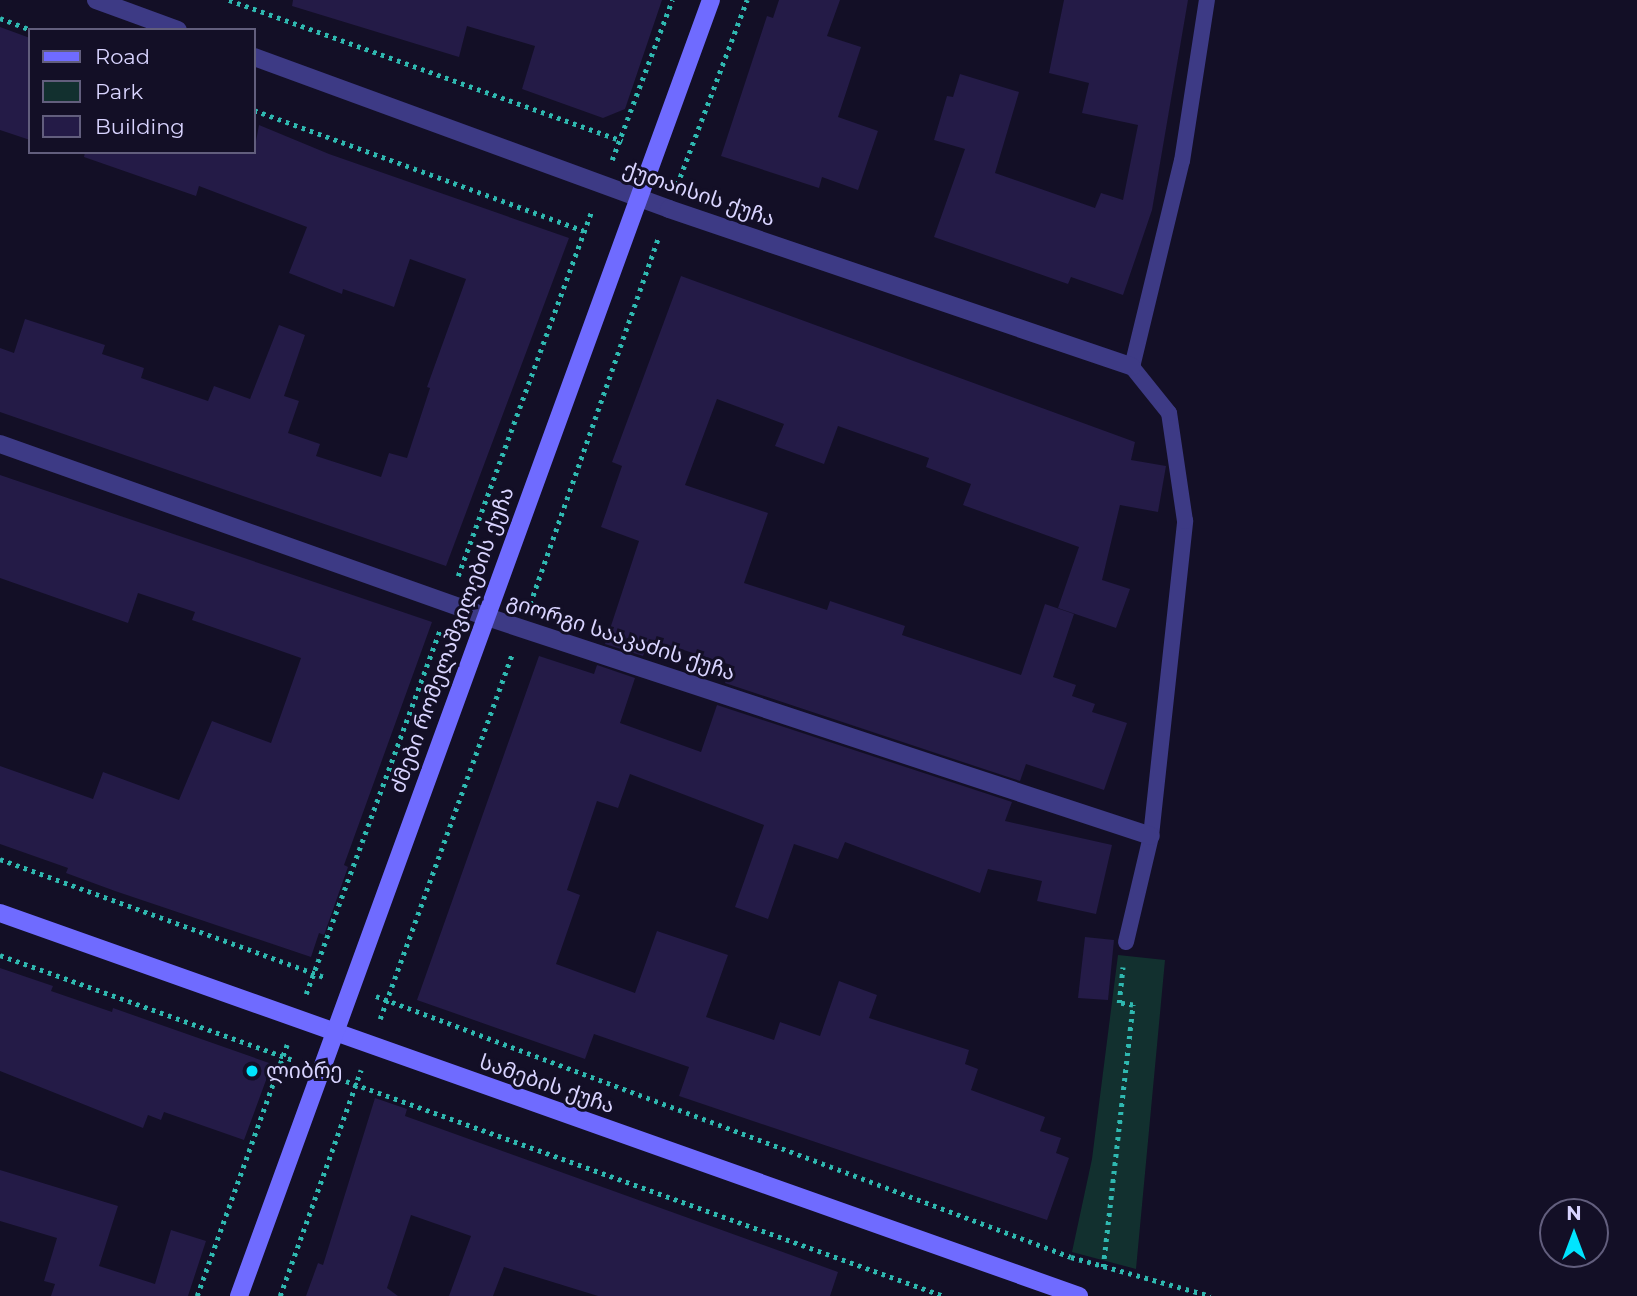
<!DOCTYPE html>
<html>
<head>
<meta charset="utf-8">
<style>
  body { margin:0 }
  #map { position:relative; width:1637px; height:1296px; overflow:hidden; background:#130f26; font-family:Montserrat,"Noto Sans Georgian",sans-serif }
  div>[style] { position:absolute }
  .green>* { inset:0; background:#12302f }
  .building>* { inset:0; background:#241b47 }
  .path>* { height:4.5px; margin-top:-2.25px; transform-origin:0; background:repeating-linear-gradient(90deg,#2fb8b0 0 3.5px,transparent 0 8.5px) }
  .lane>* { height:16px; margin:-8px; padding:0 8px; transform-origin:8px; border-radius:8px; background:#3d3a85 }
  .street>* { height:18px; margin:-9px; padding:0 9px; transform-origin:9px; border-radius:9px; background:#3d3a85 }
  .secondary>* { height:18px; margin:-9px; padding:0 9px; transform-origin:9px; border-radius:9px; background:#6f6bff }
  .dots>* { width:19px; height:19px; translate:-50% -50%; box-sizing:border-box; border:4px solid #130f26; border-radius:50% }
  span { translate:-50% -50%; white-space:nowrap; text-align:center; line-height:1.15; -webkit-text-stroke:6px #130f26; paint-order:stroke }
  .street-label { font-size:21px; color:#d9d4ff }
  .poi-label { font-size:21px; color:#d9d4ff }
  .left { translate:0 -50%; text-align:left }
  .legend { position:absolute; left:28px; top:28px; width:228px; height:126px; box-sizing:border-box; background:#130f26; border:2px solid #625e7d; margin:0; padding:9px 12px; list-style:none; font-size:21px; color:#d9d4ff }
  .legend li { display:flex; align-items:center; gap:14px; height:35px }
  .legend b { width:35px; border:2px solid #625e7d }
  .north { position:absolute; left:1539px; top:1198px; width:70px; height:70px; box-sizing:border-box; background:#130f26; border:2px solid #625e7d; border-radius:50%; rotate:0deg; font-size:19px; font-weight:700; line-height:28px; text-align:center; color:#d9d4ff }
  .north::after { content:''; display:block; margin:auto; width:24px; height:32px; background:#00e5ff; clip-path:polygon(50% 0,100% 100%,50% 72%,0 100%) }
</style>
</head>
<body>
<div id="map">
  <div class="green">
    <div style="clip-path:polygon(1118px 955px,1165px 960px,1136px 1269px,1072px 1252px,1092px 1159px)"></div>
  </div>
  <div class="building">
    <div style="clip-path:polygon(293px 0,662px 0,625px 109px,603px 118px,522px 89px,535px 46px,467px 26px,459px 57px,292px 6px)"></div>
    <div style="clip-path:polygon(779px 0,840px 0,827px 36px,861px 47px,838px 117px,878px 131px,858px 190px,822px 177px,819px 188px,721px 156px,767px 16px,773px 18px)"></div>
    <div style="clip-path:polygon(1064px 0,1188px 0,1152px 210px,1123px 295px,1071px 277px,1068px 284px,934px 237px,965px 149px,934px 140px,947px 96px,953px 97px,960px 74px,1019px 92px,995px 173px,1095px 208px,1101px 193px,1123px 200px,1138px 125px,1082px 113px,1089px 83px,1049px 73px)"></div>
    <div style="clip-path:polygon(0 27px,30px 38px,30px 140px,0 130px)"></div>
    <div style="clip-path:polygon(259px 125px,329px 154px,569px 238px,446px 566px,0 412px,0 348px,14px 353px,25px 319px,105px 345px,102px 354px,144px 368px,141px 378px,208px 401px,214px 386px,250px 399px,279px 325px,305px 335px,284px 396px,299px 401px,288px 433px,320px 444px,316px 456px,381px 477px,389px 453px,407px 458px,430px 388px,427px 387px,466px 279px,410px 259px,394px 307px,343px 289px,342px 294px,289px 273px,307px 227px,199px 186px,196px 196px,84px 157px,85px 152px,254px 152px)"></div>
    <div style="clip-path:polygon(681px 276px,1135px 442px,1131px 460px,1166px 466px,1158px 512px,1120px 505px,1102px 580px,1130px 589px,1116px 628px,1058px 608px,1079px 547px,963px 505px,971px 484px,926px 467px,929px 458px,838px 426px,824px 464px,775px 446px,784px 424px,717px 399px,685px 485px,768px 513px,744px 583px,827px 610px,830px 601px,905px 626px,902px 635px,1021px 675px,1045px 604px,1074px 614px,1053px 677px,1076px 685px,1072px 696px,1095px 704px,1092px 712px,1127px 723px,1104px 790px,1026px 764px,1020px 781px,725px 683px,731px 665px,649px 639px,643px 656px,605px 644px,639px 541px,601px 527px,622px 466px,612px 462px)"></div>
    <div style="clip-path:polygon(0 475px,432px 622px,344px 865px,348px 867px,324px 935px,319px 933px,311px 957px,115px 891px,66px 873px,68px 868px,0 844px,0 766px,93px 799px,103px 772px,179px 800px,212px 721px,271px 743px,301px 658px,192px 620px,195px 612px,138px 593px,128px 623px,0 578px)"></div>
    <div style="clip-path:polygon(539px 656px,594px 674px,597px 665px,635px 678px,620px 723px,701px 752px,717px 705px,1012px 802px,1005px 821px,1112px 845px,1096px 914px,1037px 901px,1042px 881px,988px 869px,980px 893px,845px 842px,838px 859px,794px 844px,768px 919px,735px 907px,764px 825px,630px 774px,618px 808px,597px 801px,567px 890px,580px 895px,556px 964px,635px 993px,657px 931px,728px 955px,706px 1017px,774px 1040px,780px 1022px,820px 1036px,839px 981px,877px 995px,869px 1018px,969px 1050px,965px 1064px,978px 1069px,971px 1090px,1045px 1117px,1040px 1131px,1061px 1138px,1056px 1153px,1069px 1158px,1047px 1220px,679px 1096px,689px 1067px,594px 1034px,585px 1059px,417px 1000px)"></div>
    <div style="clip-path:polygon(1085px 937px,1114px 940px,1108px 1000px,1078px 998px)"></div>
    <div style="clip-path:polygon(0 968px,53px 986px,51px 991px,112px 1012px,113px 1008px,272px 1064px,244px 1140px,164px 1112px,161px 1120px,148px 1115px,143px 1128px,0 1071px)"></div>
    <div style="clip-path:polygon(375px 1098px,407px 1109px,405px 1116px,838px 1272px,830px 1296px,598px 1296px,504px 1267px,493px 1296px,449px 1296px,471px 1236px,411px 1215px,387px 1288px,398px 1296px,306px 1296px,318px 1263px,323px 1265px)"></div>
    <div style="clip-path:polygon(0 1170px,118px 1206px,99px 1266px,155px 1284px,171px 1230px,206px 1241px,188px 1296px,51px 1296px,55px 1284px,44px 1281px,57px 1238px,0 1221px)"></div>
  </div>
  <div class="path">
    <div style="left:229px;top:0;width:418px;rotate:19.7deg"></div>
    <div style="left:0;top:18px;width:34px;rotate:21deg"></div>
    <div style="left:254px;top:110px;width:351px;rotate:20.1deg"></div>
    <div style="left:612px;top:160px;width:171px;rotate:-69.4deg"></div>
    <div style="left:677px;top:185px;width:198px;rotate:-69.3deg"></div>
    <div style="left:458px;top:576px;width:390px;rotate:-69.9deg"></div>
    <div style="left:530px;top:604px;width:390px;rotate:-70.7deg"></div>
    <div style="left:0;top:859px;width:346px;rotate:20deg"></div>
    <div style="left:0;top:955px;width:314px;rotate:19.7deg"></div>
    <div style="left:306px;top:994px;width:390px;rotate:-69.8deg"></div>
    <div style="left:376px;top:996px;width:742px;rotate:20.58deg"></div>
    <div style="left:1071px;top:1257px;width:145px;rotate:15.6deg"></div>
    <div style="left:380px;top:1019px;width:387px;rotate:-70.1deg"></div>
    <div style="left:346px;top:1081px;width:635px;rotate:19.78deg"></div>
    <div style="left:1103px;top:1267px;width:264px;rotate:-83.5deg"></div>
    <div style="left:1133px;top:1005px;width:14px;rotate:-172deg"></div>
    <div style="left:1119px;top:1003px;width:36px;rotate:-84deg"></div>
    <div style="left:197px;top:1296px;width:267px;rotate:-70.3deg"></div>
    <div style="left:280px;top:1296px;width:240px;rotate:-70.3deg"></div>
  </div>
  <div class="lane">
    <div style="left:1126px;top:942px;width:109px;rotate:-76.7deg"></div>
    <div style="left:1151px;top:836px;width:317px;rotate:-83.8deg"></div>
    <div style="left:1185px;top:521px;width:109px;rotate:-98.4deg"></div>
    <div style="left:1169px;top:413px;width:59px;rotate:-128.8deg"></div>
    <div style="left:1132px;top:367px;width:212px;rotate:-76.4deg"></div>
    <div style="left:1182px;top:161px;width:163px;rotate:-81.2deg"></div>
  </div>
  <div class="street">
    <div style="left:96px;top:0;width:87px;rotate:20.1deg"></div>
    <div style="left:254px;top:57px;width:442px;rotate:20.1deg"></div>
    <div style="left:669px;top:209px;width:489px;rotate:18.8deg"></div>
    <div style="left:0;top:444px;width:514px;rotate:19.56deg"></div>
    <div style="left:484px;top:616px;width:702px;rotate:18.25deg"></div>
  </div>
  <div class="secondary">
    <div style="left:0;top:913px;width:1145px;rotate:19.54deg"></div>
    <div style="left:239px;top:1296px;width:1379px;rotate:-69.99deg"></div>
  </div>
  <div class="dots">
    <div style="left:252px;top:1071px;background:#00e5ff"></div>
  </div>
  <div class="street-label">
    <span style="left:699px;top:194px;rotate:19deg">ქუთაისის ქუჩა</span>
    <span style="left:621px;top:637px;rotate:18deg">გიორგი სააკაძის ქუჩა</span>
    <span style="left:452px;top:640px;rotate:-70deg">ძმები რომელაშვილების ქუჩა</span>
    <span style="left:547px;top:1084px;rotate:19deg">სამების ქუჩა</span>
  </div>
  <div class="poi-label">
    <span class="left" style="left:266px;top:1071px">ლიბრე</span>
  </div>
  <ul class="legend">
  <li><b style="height:9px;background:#6f6bff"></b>Road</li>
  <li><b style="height:19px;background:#12302f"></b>Park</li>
  <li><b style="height:19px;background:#241b47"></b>Building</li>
  </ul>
  <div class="north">N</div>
</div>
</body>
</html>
